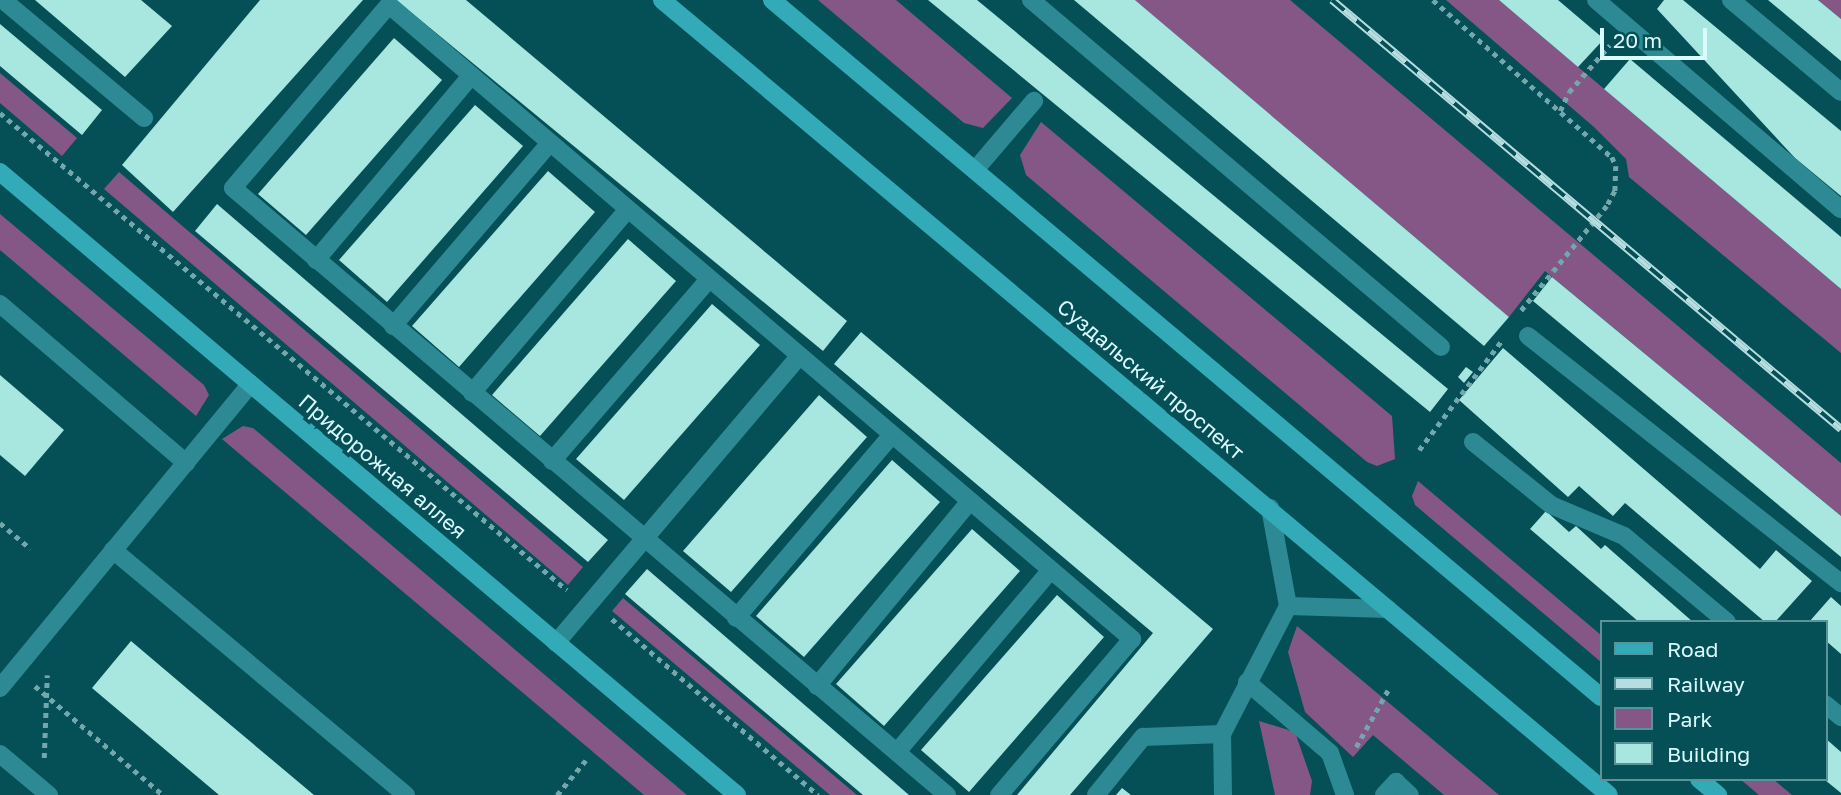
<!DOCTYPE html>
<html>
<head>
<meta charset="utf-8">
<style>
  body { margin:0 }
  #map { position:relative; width:1841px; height:795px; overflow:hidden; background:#054f56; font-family:"Golos Text",sans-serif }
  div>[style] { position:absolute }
  .green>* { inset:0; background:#855786 }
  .building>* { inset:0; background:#a8e7df }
  .path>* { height:4.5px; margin-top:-2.25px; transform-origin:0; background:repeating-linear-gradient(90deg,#74a7ac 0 5px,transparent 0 10px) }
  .lane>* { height:18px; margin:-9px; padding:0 9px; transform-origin:9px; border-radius:9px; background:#2d8993 }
  .secondary>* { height:18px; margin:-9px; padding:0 9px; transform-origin:9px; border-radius:9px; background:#33aab7 }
  .rail>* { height:8px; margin-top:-4px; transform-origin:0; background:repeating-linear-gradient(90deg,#054f56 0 16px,#b6dde0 0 32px); box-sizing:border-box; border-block:2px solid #b6dde0 }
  span { translate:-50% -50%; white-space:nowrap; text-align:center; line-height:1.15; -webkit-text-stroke:7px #054f56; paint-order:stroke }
  .street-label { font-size:21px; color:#dbfafd }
  .legend { position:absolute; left:1600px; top:620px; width:228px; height:161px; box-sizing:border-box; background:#054f56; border:2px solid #5b9399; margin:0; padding:9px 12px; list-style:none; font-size:21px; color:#dbfafd }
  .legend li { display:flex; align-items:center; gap:14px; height:35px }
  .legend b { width:35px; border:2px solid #5b9399 }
  .scale { position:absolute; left:1600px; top:28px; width:107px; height:32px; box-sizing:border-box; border:4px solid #dbfafd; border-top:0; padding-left:9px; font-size:21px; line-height:24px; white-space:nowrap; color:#dbfafd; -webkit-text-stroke:5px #054f56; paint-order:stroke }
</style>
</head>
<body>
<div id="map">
  <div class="green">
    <div style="clip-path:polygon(818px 0,896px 0,1012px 98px,983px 128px,964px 123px)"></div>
    <div style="clip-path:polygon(1135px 0,1290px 0,1841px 463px,1841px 516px,1545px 271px,1509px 317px)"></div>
    <div style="clip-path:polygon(1446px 0,1499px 0,1841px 289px,1841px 353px,1629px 177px,1626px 159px,1594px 127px)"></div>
    <div style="clip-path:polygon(1818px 0,1841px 0,1841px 19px)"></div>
    <div style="clip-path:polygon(0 73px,77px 138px,62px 156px,0 103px)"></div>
    <div style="clip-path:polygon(1041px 122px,1392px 416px,1395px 459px,1377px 466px,1367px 462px,1026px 175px,1020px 155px)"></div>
    <div style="clip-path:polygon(119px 172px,583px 567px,568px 585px,104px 189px)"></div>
    <div style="clip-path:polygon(0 214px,204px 385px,209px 395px,196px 416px,0 250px)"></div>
    <div style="clip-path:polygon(243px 426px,253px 428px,687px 795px,644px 795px,222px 439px)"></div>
    <div style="clip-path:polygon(1418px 481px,1601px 635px,1601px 662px,1415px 505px,1412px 496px)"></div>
    <div style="clip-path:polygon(623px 598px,857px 795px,830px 795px,612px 611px)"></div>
    <div style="clip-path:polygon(1297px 626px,1499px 795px,1444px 795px,1373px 735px,1353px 757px,1305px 712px,1288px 652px)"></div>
    <div style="clip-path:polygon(1259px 721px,1295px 732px,1312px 781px,1310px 795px,1275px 795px)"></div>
    <div style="clip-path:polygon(1740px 779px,1773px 779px,1792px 795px,1759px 795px)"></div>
  </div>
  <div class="building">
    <div style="clip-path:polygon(35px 0,141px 0,172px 26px,125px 77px)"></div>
    <div style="clip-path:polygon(260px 0,363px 0,173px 212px,122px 165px)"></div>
    <div style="clip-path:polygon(396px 0,466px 0,847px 321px,823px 351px)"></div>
    <div style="clip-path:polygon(928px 0,977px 0,1448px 389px,1430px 412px)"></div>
    <div style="clip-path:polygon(1074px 0,1135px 0,1509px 317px,1484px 346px)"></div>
    <div style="clip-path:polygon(1499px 0,1558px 0,1604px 39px,1578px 67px)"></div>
    <div style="clip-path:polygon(1664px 0,1683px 0,1841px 131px,1841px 196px,1795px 158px,1657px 9px)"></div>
    <div style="clip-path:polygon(1768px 0,1818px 0,1841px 19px,1841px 61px)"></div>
    <div style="clip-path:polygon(0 24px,102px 110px,82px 135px,0 66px)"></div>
    <div style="clip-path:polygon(394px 38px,442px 80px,306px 235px,258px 194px)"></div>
    <div style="clip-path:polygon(1630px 59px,1841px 237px,1841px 289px,1604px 89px)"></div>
    <div style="clip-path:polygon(475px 105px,523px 146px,387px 302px,339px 260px)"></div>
    <div style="clip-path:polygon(548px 171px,595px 212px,459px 367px,412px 326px)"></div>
    <div style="clip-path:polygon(217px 204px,608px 540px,588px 562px,195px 231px)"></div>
    <div style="clip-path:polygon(628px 239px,676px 281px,540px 436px,492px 395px)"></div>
    <div style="clip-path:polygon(1552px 277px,1841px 516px,1841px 557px,1533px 301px)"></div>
    <div style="clip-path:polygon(712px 304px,760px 345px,624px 500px,576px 459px)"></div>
    <div style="clip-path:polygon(861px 332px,1213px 629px,1070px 795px,1017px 795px,1153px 633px,834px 364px)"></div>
    <div style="clip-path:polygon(1503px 348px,1760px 569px,1776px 550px,1812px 581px,1775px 622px,1765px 622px,1625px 503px,1613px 516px,1579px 486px,1568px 497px,1459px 400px)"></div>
    <div style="clip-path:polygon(1466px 367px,1473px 372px,1464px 383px,1458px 377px)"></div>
    <div style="clip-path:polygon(0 375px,64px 430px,25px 476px,0 455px)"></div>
    <div style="clip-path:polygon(819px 395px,867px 437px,731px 592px,683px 551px)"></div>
    <div style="clip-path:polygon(892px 460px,940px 502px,804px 657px,756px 616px)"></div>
    <div style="clip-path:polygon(1546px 511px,1569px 532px,1576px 526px,1601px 549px,1605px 545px,1693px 622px,1639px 622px,1530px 529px)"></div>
    <div style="clip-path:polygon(972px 529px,1020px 571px,884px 726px,836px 684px)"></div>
    <div style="clip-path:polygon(647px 569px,909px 795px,863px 795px,625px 594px)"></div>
    <div style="clip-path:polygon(1057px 595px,1104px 637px,969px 792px,921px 750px)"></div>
    <div style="clip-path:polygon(1831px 597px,1841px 606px,1841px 654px,1825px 640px,1825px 622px,1809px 622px)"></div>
    <div style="clip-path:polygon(131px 641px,190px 691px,314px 795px,219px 795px,92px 688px)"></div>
    <div style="clip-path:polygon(1825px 738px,1841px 752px,1841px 793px,1825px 780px)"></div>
    <div style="clip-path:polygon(1122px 788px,1131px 795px,1116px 795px)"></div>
  </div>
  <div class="path">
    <div style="left:1433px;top:0;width:238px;rotate:41.3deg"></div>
    <div style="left:1612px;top:157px;width:10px;rotate:66deg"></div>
    <div style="left:1616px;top:166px;width:25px;rotate:92deg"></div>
    <div style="left:1615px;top:191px;width:17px;rotate:118deg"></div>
    <div style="left:1607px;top:206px;width:136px;rotate:129.3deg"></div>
    <div style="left:1560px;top:111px;width:21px;rotate:-65deg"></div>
    <div style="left:1569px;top:92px;width:62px;rotate:-48.9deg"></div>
    <div style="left:0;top:113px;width:741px;rotate:40.07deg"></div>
    <div style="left:1419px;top:450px;width:139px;rotate:-52.9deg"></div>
    <div style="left:0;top:523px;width:40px;rotate:40deg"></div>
    <div style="left:612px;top:619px;width:271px;rotate:40.5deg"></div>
    <div style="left:35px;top:686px;width:168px;rotate:40.4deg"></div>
    <div style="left:1356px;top:747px;width:65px;rotate:-60.7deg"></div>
    <div style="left:44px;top:758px;width:83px;rotate:-87.9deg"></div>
    <div style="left:557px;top:795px;width:45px;rotate:-50.4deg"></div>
  </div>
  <div class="lane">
    <div style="left:3px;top:0;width:184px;rotate:39.9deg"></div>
    <div style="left:1031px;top:0;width:537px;rotate:40.24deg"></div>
    <div style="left:1596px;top:0;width:322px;rotate:40.5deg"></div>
    <div style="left:1731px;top:0;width:143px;rotate:39.9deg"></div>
    <div style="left:975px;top:170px;width:91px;rotate:-49.5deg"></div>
    <div style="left:316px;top:260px;width:241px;rotate:-49.9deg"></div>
    <div style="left:0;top:304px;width:245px;rotate:40.5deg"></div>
    <div style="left:393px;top:326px;width:241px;rotate:-49.4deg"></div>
    <div style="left:1528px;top:336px;width:399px;rotate:38.3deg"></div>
    <div style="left:472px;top:393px;width:241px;rotate:-49.7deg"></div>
    <div style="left:1473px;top:442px;width:100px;rotate:38.9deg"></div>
    <div style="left:1551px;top:505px;width:79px;rotate:23deg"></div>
    <div style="left:1624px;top:536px;width:134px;rotate:39.9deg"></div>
    <div style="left:552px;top:461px;width:240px;rotate:-49.2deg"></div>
    <div style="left:113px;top:550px;width:382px;rotate:39.9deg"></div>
    <div style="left:1288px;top:606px;width:100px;rotate:1.7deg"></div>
    <div style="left:736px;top:618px;width:240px;rotate:-49.6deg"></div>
    <div style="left:556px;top:643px;width:376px;rotate:-49.7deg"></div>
    <div style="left:1247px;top:682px;width:109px;rotate:40.5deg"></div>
    <div style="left:1330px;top:753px;width:45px;rotate:70.3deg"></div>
    <div style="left:817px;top:686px;width:240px;rotate:-50.4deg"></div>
    <div style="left:0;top:688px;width:394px;rotate:-50.5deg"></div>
    <div style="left:1825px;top:704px;width:21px;rotate:39deg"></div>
    <div style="left:897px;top:752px;width:238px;rotate:-49.8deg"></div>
    <div style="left:0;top:754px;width:64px;rotate:39.9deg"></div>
    <div style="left:947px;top:795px;width:937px;rotate:-139.63deg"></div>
    <div style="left:233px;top:188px;width:240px;rotate:-49.6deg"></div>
    <div style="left:389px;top:5px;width:977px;rotate:40.47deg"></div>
    <div style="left:1132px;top:639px;width:205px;rotate:130.4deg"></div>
    <div style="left:1096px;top:795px;width:75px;rotate:-51deg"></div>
    <div style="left:1143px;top:737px;width:79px;rotate:-2.2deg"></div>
    <div style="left:1223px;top:795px;width:61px;rotate:-90.9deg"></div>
    <div style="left:1222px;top:734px;width:144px;rotate:-62.7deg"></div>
    <div style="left:1288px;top:606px;width:100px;rotate:-100.4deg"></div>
    <div style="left:1384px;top:795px;width:18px;rotate:-47deg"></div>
    <div style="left:1396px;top:782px;width:19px;rotate:43deg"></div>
  </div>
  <div class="secondary">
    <div style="left:662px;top:0;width:1236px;rotate:40.01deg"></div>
    <div style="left:772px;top:0;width:1083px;rotate:40.06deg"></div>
    <div style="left:0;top:172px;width:965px;rotate:40.21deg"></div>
    <div style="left:1699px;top:779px;width:25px;rotate:40deg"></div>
  </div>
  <div class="rail">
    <div style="left:1332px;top:0;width:666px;rotate:40.13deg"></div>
  </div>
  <div class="street-label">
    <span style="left:1151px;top:379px;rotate:40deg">Суздальский проспект</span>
    <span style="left:383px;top:466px;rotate:40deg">Придорожная аллея</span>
  </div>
  <ul class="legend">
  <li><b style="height:9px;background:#33aab7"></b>Road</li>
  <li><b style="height:9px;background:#b6dde0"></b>Railway</li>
  <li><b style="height:19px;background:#855786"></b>Park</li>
  <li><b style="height:19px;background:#a8e7df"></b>Building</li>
  </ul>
  <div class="scale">20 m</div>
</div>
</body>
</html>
